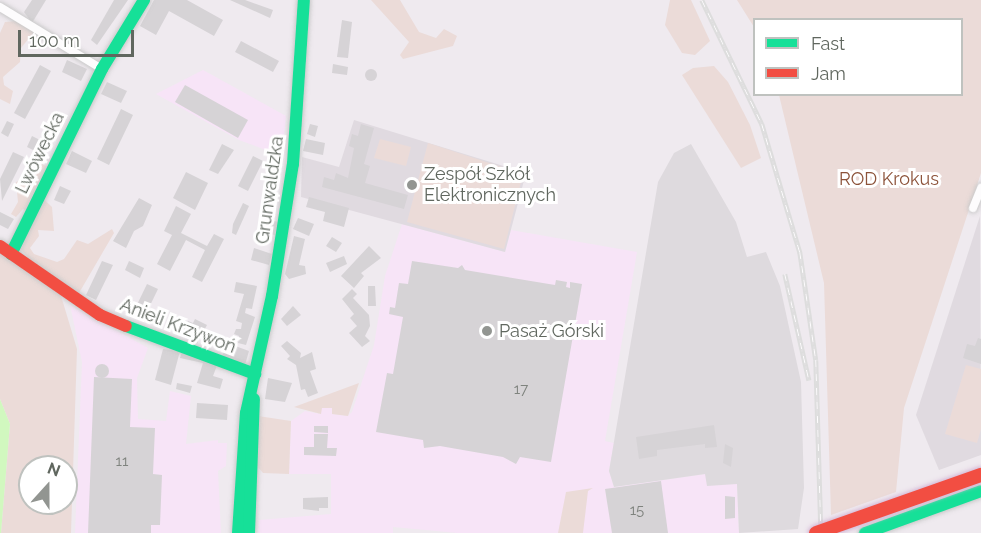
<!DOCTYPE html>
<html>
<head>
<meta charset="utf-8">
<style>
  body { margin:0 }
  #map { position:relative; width:981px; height:533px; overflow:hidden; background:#efeaef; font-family:Raleway,sans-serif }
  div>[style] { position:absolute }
  .commercial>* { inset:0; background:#f7e4f7 }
  .industrial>* { inset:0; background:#dedade }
  .education>* { inset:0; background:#e0dae0 }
  .green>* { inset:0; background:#ebdbd8 }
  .water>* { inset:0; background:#d1f8bf }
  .building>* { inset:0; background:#d6d3d6 }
  .round { border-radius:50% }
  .roads { filter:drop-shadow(0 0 2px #c9c9c9) drop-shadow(0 0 2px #c9c9c9) }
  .street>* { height:8px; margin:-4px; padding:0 4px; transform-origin:4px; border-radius:4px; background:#fdfcfd }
  .fast>* { height:12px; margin:-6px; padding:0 6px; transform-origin:6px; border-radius:6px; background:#16e098 }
  .jam>* { height:12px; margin:-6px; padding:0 6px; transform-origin:6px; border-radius:6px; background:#f24e42 }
  .rail>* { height:4.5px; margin-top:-2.25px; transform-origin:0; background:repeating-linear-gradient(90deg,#fff 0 7px,#ddd 0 14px); box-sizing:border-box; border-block:2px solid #ddd }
  .bridges { filter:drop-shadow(0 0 2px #d5b8d6) drop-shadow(0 0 2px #d5b8d6) }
  .jam-bridge>* { height:14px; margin:-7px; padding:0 7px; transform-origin:7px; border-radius:7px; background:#f24e42 }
  .dots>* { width:16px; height:16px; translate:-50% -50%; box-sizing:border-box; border:3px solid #fff; border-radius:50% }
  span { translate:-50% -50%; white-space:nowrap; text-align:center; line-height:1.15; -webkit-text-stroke:6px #fff; paint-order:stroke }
  .number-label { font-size:15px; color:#7f837e }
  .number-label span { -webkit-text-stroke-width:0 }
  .street-label { font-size:18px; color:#60675f }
  .poi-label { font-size:18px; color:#60675f }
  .left { translate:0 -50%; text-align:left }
  .park-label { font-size:18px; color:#8c5239 }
  .legend { position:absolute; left:753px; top:18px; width:210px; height:78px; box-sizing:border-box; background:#fff; border:2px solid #bfc2bf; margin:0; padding:8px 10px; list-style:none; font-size:18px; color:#60675f }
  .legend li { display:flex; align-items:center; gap:12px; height:30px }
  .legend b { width:30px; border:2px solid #bfc2bf }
  .north { position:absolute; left:18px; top:455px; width:60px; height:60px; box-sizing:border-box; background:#fff; border:2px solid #bfc2bf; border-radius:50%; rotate:21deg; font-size:16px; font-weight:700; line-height:24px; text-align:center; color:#60675f }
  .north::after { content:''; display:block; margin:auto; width:21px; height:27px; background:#929591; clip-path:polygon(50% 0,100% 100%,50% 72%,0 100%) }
  .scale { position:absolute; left:18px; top:30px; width:116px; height:27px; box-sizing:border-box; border:3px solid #60675f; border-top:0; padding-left:8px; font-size:18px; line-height:21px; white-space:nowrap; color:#60675f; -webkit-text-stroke:4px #fff; paint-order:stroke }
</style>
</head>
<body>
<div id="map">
  <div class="commercial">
    <div style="clip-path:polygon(203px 70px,286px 116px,282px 156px,239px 140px,156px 94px)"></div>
    <div style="clip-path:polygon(402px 224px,505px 252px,511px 230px,637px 252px,605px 441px,614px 443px,609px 471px,614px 487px,705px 474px,737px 484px,739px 533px,458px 533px,393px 527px,393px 533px,258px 533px,259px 520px,331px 514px,331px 474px,289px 474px,291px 421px,305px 411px,321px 414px,321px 408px,333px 408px,333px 414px,348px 416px,352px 412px,374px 345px,385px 276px)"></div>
    <div style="clip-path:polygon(70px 305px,148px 348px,137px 378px,138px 419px,166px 421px,170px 391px,191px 396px,186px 444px,218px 440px,218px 443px,227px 443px,226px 466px,218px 471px,221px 533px,75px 533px,82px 362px)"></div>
  </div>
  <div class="industrial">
    <div style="clip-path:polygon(691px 144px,736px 222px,747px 257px,766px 252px,780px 286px,801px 382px,804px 488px,798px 529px,739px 533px,737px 484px,707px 486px,705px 474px,614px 487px,609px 471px,658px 182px,674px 153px)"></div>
  </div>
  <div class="education">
    <div style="clip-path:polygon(354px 120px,526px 173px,505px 252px,301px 197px,302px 157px,339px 167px)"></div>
    <div style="clip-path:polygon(980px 216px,981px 455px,939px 470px,916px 415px)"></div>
  </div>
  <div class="green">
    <div style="clip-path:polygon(371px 0,400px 0,419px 32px,436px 38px,444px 29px,457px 36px,453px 46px,403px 59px,400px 55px,409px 42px)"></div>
    <div style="clip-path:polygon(670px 0,691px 0,710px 41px,695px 55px,682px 53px,665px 25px)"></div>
    <div style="clip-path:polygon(737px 0,981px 0,981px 173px,904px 408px,896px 492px,831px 515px,824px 283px,779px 95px,962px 94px,962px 20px,754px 20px,754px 27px)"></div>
    <div style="clip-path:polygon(17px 21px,34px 32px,21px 48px,20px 62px,3px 77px,4px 85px,13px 91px,10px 104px,0 99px,0 33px,5px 22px)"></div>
    <div style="clip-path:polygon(714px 66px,728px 82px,750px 125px,761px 158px,741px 168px,682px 75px,693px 68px)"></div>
    <div style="clip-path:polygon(380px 139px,411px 147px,406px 166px,374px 158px)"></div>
    <div style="clip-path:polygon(428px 143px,523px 174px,504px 249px,407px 222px)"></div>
    <div style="clip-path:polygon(42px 164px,48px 167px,36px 192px,52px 207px,54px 231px,38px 230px,39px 236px,30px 248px,34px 254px,57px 262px,64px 259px,77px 240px,88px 244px,112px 229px,114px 233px,79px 293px,34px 264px,20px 248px,26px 211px,23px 209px,16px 217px,11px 214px,18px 202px,16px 182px,25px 179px)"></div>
    <div style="clip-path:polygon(evenodd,0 246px,59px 289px,77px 349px,71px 533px,1px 533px,10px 424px,0 399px,0 246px,30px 467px,66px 467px,66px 503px,30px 503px,30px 467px)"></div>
    <div style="clip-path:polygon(966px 365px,981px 369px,981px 429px,977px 443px,945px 434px)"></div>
    <div style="clip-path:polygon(359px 383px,348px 416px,332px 414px,332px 408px,322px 408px,321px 414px,294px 407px)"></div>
    <div style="clip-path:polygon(258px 416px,291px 421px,289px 474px,263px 473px,257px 466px)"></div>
    <div style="clip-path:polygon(593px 488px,588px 491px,583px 533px,558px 533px,566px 492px)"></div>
  </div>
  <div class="water">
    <div style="clip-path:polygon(0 399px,10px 424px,1px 533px,0 533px)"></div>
  </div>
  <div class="building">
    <div style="clip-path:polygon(32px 0,46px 0,32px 23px,24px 12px)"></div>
    <div style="clip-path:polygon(114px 0,128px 0,97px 45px,91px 40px)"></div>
    <div style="clip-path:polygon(154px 0,187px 0,223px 20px,214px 36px,169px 11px,156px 35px,140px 26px)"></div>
    <div style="clip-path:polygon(230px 0,245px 0,273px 10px,270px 18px)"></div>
    <div style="clip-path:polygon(342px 20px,352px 22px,348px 58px,337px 57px)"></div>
    <div style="clip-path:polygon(241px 41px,279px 61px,273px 72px,235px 52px)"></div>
    <div style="clip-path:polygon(67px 60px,87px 69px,81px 81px,62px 72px)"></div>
    <div style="clip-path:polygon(333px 64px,348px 67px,347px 75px,332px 73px)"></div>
    <div style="clip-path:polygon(40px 65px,51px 71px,25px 119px,14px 113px)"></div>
    <div class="round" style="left:365px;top:69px;width:12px;height:12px"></div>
    <div style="clip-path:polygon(107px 82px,127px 91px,121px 103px,101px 94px)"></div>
    <div style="clip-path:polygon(185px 85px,248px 120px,238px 138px,175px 102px)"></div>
    <div style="clip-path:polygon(121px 109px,133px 115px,109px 165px,97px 159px)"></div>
    <div style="clip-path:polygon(7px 121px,14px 124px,8px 137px,1px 133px)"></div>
    <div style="clip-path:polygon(310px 124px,318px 126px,315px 137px,307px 134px)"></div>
    <div style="clip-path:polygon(361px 124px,374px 128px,364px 164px,370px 166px,365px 183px,408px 195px,404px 209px,322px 187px,324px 177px,334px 180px,336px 173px,348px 178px,354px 148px,349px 146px,352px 134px,358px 136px)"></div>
    <div style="clip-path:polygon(32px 136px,48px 144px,43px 155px,27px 147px)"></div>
    <div style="clip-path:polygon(306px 139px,325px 143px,323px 155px,303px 151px)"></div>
    <div style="clip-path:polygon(222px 144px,234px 150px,218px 174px,209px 170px)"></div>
    <div style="clip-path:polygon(72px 151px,92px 161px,86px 173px,66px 164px)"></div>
    <div style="clip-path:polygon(13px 152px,24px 157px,2px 201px,0 179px)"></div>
    <div style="clip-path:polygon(253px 156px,263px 161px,248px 191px,238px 186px)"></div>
    <div style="clip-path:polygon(186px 172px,208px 183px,195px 210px,173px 198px)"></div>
    <div style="clip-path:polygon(60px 186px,71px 191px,64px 204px,54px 200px)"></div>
    <div style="clip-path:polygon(309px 197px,349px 208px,344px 227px,323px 221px,325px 212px,306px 207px)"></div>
    <div style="clip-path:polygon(139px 198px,152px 205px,143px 226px,134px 231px,126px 248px,113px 241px)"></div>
    <div style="clip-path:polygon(243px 203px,249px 206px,236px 235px,232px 233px,233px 224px)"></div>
    <div style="clip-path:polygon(176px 206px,191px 214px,181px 233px,207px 246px,214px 234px,224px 239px,202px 282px,192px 277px,205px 250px,186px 240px,170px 271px,157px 264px,172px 235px,164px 231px)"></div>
    <div style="clip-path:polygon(0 212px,14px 219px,8px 229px,0 225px)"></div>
    <div style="clip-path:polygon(262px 218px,278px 222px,275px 235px,259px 232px)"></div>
    <div style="clip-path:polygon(298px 218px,314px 224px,309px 236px,293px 229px)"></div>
    <div style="clip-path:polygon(294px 236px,305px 239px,299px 265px,305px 266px,306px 274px,289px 279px,285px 274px)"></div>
    <div style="clip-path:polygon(332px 237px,342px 243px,336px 252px,326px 246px)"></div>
    <div style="clip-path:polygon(369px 246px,381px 258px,361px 273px,364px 276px,354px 288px,341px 276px)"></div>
    <div style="clip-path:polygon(254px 248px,272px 254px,269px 265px,251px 260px)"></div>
    <div style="clip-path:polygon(344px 256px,347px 264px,330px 272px,326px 263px)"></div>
    <div style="clip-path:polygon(102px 261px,113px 265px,96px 300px,86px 295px)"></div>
    <div style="clip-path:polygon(129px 261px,144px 268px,140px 278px,125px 270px)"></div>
    <div style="clip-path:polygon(412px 261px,458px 268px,462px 265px,465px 270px,555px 285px,556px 280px,567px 282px,566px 287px,570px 288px,570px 282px,582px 284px,551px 462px,520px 457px,516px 464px,503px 457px,440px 446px,424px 448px,423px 440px,376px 432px,387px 373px,393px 374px,403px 317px,389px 314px,390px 307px,395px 308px,399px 283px,408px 284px)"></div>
    <div style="clip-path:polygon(236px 282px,257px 286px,252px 309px,246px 308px,245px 313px,255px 317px,246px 345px,238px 343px,239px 336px,234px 334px,236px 329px,241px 329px,242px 323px,236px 321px,244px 294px,234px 292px)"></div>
    <div style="clip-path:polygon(147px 284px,158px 289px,143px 320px,132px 315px)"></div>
    <div style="clip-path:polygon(368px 286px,375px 286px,376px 306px,368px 306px)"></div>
    <div style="clip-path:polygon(352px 289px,357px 294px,353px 298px,369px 315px,370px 326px,365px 336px,370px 341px,362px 347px,349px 333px,357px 326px,350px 318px,354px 314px,342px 299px)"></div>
    <div style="clip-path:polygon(293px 306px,301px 315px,287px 326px,281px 319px)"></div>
    <div style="clip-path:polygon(195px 319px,207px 325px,197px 344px,180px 335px,188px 321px,193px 323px)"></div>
    <div style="clip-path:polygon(978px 338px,981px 339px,981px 364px,963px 358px,967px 344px,975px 346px)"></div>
    <div style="clip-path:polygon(287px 341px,301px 353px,300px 358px,312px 352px,316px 369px,310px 371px,318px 393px,308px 397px,305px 389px,301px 390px,296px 365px,287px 359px,290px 356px,281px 346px)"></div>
    <div style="clip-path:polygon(227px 343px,249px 351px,245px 365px,222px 357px)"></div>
    <div style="clip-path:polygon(163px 349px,180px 351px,171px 385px,155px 380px)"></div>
    <div style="clip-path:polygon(182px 351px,218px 363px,213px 376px,223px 379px,220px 389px,197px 383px,203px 363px,180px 358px)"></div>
    <div class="round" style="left:95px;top:364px;width:14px;height:14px"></div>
    <div style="clip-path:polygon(94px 377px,132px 379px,130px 427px,155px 428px,153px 474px,162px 475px,160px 525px,151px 525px,151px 533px,88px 533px)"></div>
    <div style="clip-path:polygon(268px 378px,292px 383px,285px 402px,265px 399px)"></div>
    <div style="clip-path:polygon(177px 383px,192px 386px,190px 393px,176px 389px)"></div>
    <div style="clip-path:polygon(197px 403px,228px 405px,227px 420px,196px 418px)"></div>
    <div style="clip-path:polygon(714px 425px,717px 447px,705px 448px,705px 444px,657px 450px,657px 456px,639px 459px,636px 437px)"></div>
    <div style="clip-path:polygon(314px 426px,328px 426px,328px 433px,314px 432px)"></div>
    <div style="clip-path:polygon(314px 434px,328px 434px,327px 448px,337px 448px,336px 456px,304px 455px,304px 447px,314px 447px)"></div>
    <div style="clip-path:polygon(725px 444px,733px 448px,731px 467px,723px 463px)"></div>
    <div style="clip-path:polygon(661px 481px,668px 533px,612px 533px,605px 489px)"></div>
    <div style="clip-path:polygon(725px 496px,735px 497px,735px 518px,725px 519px)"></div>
    <div style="clip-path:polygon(328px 497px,328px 508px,319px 508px,319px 511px,303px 509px,303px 498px)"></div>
  </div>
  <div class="roads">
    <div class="street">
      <div style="left:0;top:7px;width:119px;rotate:31.3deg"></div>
      <div style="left:973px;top:208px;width:22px;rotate:-68deg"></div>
    </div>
    <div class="fast">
      <div style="left:11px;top:254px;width:206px;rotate:-63.8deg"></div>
      <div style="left:102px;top:69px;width:81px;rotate:-58.7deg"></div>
      <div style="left:126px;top:326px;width:138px;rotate:20.4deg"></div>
      <div style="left:238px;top:533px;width:120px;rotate:-86.2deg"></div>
      <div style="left:246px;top:413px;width:120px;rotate:-77.5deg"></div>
      <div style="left:272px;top:296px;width:134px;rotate:-81deg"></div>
      <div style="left:293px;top:164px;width:164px;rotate:-86.2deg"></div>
      <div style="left:249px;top:533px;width:134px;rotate:-87.9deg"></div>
      <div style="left:865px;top:533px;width:123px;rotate:-19.9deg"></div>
    </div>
    <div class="jam">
      <div style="left:0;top:246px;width:121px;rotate:34.6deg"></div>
      <div style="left:100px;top:315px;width:28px;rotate:23deg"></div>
    </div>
  </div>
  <div class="rail">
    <div style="left:702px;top:0;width:138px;rotate:64.2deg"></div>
    <div style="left:762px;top:124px;width:134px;rotate:73.5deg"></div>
    <div style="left:800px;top:252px;width:109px;rotate:81.6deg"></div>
    <div style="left:816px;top:360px;width:173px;rotate:88.3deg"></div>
    <div style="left:785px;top:274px;width:109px;rotate:77.2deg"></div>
  </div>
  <div class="bridges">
    <div class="jam-bridge">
      <div style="left:816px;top:533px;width:175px;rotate:-19.4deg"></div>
    </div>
  </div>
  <div class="dots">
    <div style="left:412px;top:185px;background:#929591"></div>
    <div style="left:487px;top:331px;background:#929591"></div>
  </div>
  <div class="number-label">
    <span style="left:521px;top:390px">17</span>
    <span style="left:122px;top:462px">11</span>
    <span style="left:637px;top:511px">15</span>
  </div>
  <div class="street-label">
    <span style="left:40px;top:153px;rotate:-64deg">Lwówecka</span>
    <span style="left:270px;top:190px;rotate:-82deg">Grunwaldzka</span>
    <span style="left:178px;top:326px;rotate:21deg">Anieli Krzywoń</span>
  </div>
  <div class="poi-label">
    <span class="left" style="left:424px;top:185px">Zespół Szkół<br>Elektronicznych</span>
    <span class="left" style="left:499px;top:331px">Pasaż Górski</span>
  </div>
  <div class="park-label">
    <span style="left:889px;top:179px">ROD Krokus</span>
  </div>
  <ul class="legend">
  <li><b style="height:8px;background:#16e098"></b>Fast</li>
  <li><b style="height:8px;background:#f24e42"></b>Jam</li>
  </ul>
  <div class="north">N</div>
  <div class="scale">100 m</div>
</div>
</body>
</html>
